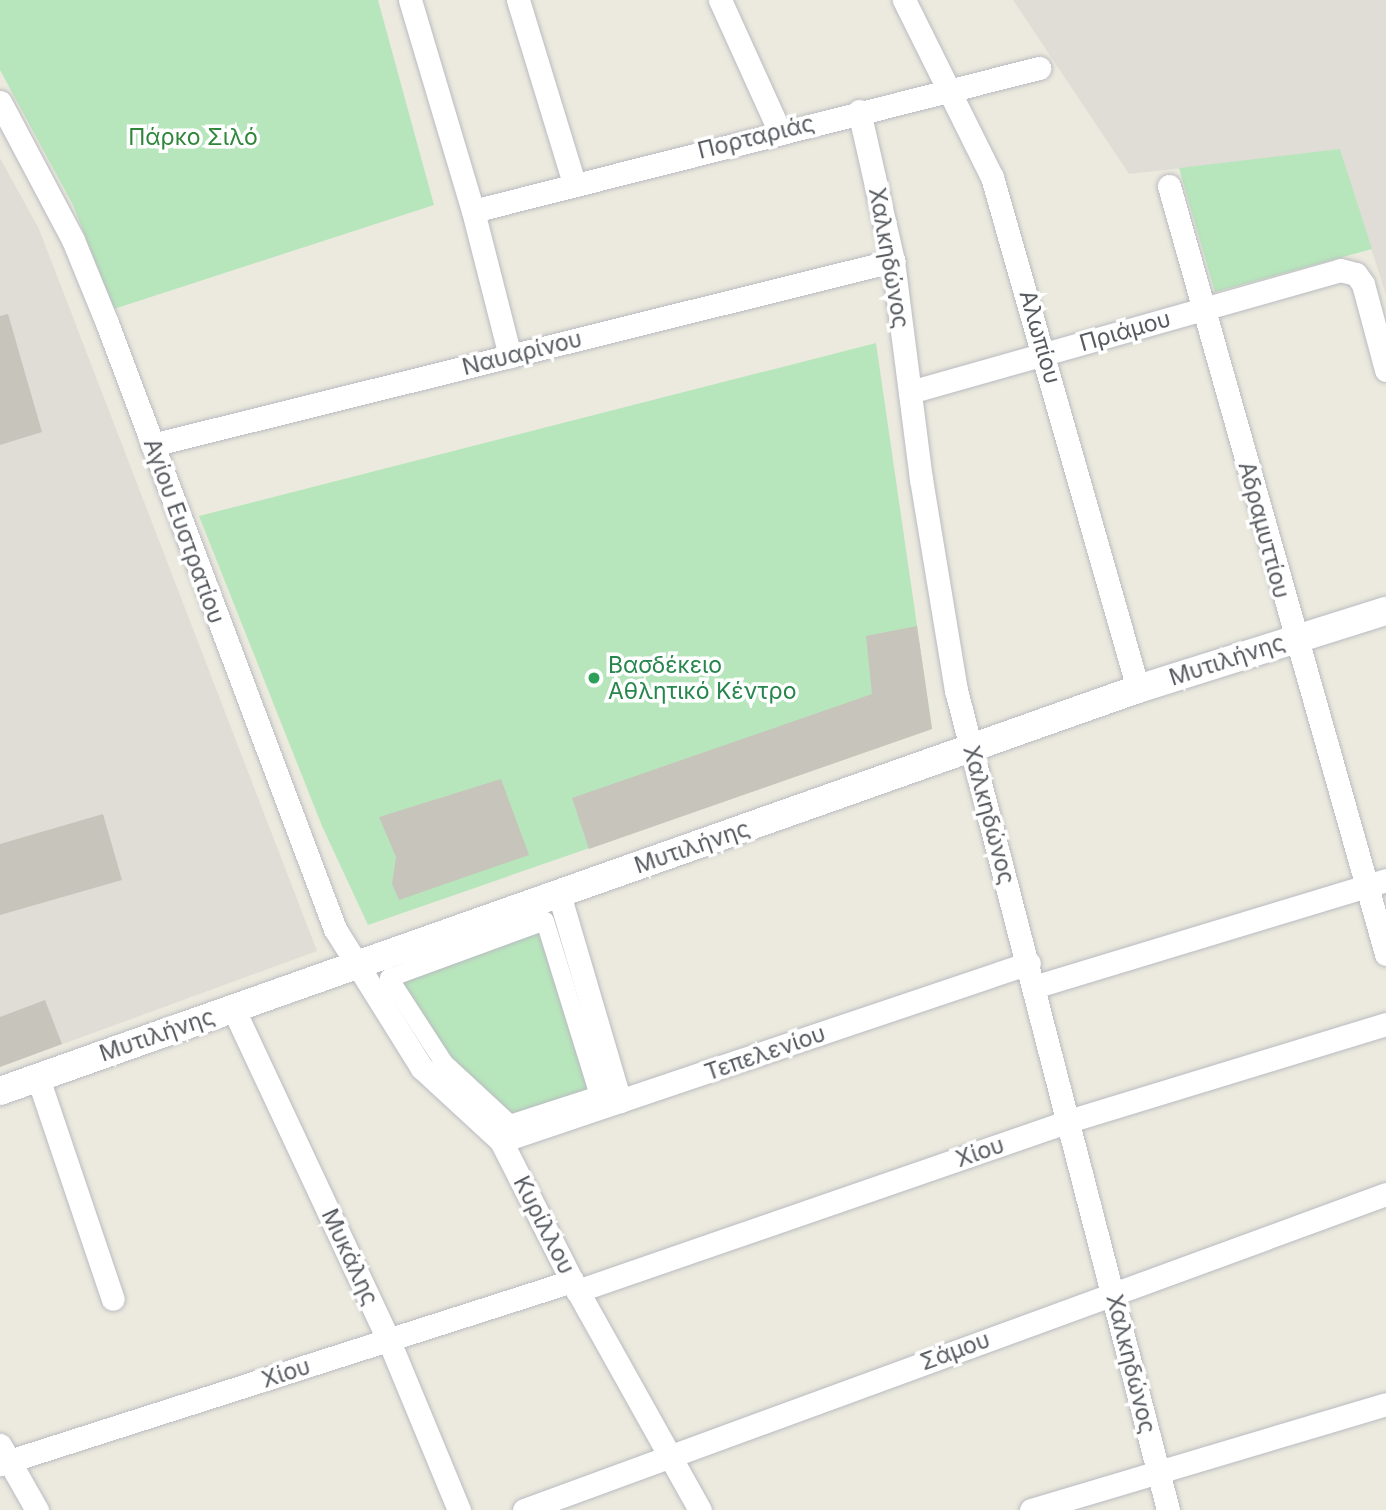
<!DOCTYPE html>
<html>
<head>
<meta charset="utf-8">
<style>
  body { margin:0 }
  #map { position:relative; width:1386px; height:1510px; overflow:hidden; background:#eceade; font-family:Inter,sans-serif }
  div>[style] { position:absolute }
  .industrial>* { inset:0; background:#dfddd6 }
  .green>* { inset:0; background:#b8e6bc }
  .building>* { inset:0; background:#c7c4bb }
  .roads { filter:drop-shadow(0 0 2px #b9bbc1) drop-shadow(0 0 2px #b9bbc1) }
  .pedestrian>* { height:18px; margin:-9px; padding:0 9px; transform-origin:9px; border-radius:9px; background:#fff }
  .minor>* { height:23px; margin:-11.5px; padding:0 11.5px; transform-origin:11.5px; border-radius:11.5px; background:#fff }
  .tertiary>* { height:28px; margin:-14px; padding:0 14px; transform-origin:14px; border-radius:14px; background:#fff }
  .dots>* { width:19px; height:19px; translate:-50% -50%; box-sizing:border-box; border:4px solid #fff; border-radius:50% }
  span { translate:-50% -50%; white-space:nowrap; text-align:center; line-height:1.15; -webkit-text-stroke:7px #fff; paint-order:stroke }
  .park-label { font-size:23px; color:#30873c }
  .street-label { font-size:23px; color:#575b60 }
  .leisure-label { font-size:23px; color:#27864d }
  .left { translate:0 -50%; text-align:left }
</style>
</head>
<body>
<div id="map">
  <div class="industrial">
    <div style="clip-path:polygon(1013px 0,1386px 0,1386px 295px,1340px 150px,1129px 174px)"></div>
    <div style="clip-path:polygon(0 158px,39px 229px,317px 951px,0 1067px)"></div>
  </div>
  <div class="green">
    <div style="clip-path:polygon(0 0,378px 0,434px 205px,114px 309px,73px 205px,0 70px)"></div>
    <div style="clip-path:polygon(1340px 149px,1372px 249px,1215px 292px,1179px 168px)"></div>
    <div style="clip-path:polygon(876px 343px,932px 729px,368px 925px,322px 826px,199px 516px)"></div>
    <div style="clip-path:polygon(543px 927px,593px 1091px,511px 1119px,464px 1079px,396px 981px)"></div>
  </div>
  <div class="building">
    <div style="clip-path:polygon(8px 314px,42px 432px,0 445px,0 316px)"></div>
    <div style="clip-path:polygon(917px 626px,932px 729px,589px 849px,572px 798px,872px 694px,866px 636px)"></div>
    <div style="clip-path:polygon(501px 779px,529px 855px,399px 900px,392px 884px,396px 857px,379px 817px)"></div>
    <div style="clip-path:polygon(103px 814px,122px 880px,0 915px,0 844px)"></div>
    <div style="clip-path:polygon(45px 1000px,62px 1044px,0 1067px,0 1017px)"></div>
  </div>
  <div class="roads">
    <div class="pedestrian">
      <div style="left:545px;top:921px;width:182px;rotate:72.8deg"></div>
      <div style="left:599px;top:1095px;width:94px;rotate:162deg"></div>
      <div style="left:510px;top:1124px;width:90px;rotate:-137.3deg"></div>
      <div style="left:444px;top:1063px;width:101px;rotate:-122.9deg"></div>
      <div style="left:389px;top:978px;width:166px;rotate:-20.1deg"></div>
    </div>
    <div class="minor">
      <div style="left:410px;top:0;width:220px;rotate:73.4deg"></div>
      <div style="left:473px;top:211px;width:150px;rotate:75.7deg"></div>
      <div style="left:518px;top:0;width:191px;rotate:73deg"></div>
      <div style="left:720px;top:0;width:143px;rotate:65.6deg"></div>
      <div style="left:904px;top:0;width:198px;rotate:63.6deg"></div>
      <div style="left:992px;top:177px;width:532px;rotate:74.08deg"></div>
      <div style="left:0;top:102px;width:156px;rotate:62.1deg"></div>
      <div style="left:73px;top:240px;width:90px;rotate:67.7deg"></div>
      <div style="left:107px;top:323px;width:647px;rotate:69.38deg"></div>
      <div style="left:335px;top:929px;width:164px;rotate:58deg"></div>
      <div style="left:422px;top:1068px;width:108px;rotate:42.7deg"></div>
      <div style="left:501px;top:1141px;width:157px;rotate:63.1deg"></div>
      <div style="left:572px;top:1281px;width:262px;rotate:60.8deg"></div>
      <div style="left:859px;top:111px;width:154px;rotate:77.2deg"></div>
      <div style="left:893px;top:261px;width:220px;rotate:82.7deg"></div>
      <div style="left:921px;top:479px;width:214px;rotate:80.6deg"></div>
      <div style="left:956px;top:690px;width:847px;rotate:75.5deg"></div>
      <div style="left:1169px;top:186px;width:798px;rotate:74.22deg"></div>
      <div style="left:473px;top:211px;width:584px;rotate:-14.18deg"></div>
      <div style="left:910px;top:392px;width:447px;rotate:-15.8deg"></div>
      <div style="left:1340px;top:270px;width:16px;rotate:14deg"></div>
      <div style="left:1356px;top:274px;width:12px;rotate:55deg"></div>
      <div style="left:1363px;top:284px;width:89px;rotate:75deg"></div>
      <div style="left:152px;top:445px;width:764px;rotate:-13.95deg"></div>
      <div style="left:559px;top:894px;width:216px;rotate:73.6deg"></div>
      <div style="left:1034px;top:987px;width:368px;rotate:-16.9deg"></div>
      <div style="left:233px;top:1008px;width:368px;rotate:64.9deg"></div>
      <div style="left:389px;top:1341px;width:183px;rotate:67.5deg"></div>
      <div style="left:38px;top:1078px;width:233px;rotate:71.3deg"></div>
      <div style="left:501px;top:1141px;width:557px;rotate:-18.63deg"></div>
      <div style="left:577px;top:1291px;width:521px;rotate:-19.06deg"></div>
      <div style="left:1069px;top:1121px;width:332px;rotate:-17deg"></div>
      <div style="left:0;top:1445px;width:75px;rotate:60.4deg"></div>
      <div style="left:0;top:1464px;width:601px;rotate:-17.74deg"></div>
      <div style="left:524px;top:1510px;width:918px;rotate:-20.13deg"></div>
      <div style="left:1031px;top:1510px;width:370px;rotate:-16.6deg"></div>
    </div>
    <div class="tertiary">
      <div style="left:0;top:1091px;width:1207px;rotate:-19.46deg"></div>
      <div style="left:1138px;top:689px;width:260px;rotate:-17.5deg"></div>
    </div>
  </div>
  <div class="dots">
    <div style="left:594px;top:678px;background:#2e9e5b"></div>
  </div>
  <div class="park-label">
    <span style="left:193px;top:137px">Πάρκο Σιλό</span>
  </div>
  <div class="street-label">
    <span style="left:756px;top:137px;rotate:-14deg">Πορταριάς</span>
    <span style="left:889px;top:258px;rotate:80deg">Χαλκηδώνος</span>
    <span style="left:1125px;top:331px;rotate:-16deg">Πριάμου</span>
    <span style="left:1040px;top:337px;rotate:74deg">Αλωπίου</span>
    <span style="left:522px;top:353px;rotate:-14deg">Ναυαρίνου</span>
    <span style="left:1264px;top:530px;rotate:75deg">Αδραμυττίου</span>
    <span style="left:184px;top:531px;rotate:70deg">Αγίου Ευστρατίου</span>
    <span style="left:1227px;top:660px;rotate:-18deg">Μυτιλήνης</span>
    <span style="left:989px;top:815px;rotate:75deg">Χαλκηδώνος</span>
    <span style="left:692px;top:847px;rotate:-19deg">Μυτιλήνης</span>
    <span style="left:157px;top:1035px;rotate:-19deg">Μυτιλήνης</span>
    <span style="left:765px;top:1053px;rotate:-19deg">Τεπελενίου</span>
    <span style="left:980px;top:1152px;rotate:-19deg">Χίου</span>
    <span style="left:544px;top:1225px;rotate:63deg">Κυρίλλου</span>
    <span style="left:350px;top:1257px;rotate:65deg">Μυκάλης</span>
    <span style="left:955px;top:1351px;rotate:-20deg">Σάμου</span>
    <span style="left:1131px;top:1364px;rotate:76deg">Χαλκηδώνος</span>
    <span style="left:286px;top:1373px;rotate:-18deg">Χίου</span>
  </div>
  <div class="leisure-label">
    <span class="left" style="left:608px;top:678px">Βασδέκειο<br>Αθλητικό Κέντρο</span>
  </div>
</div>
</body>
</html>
